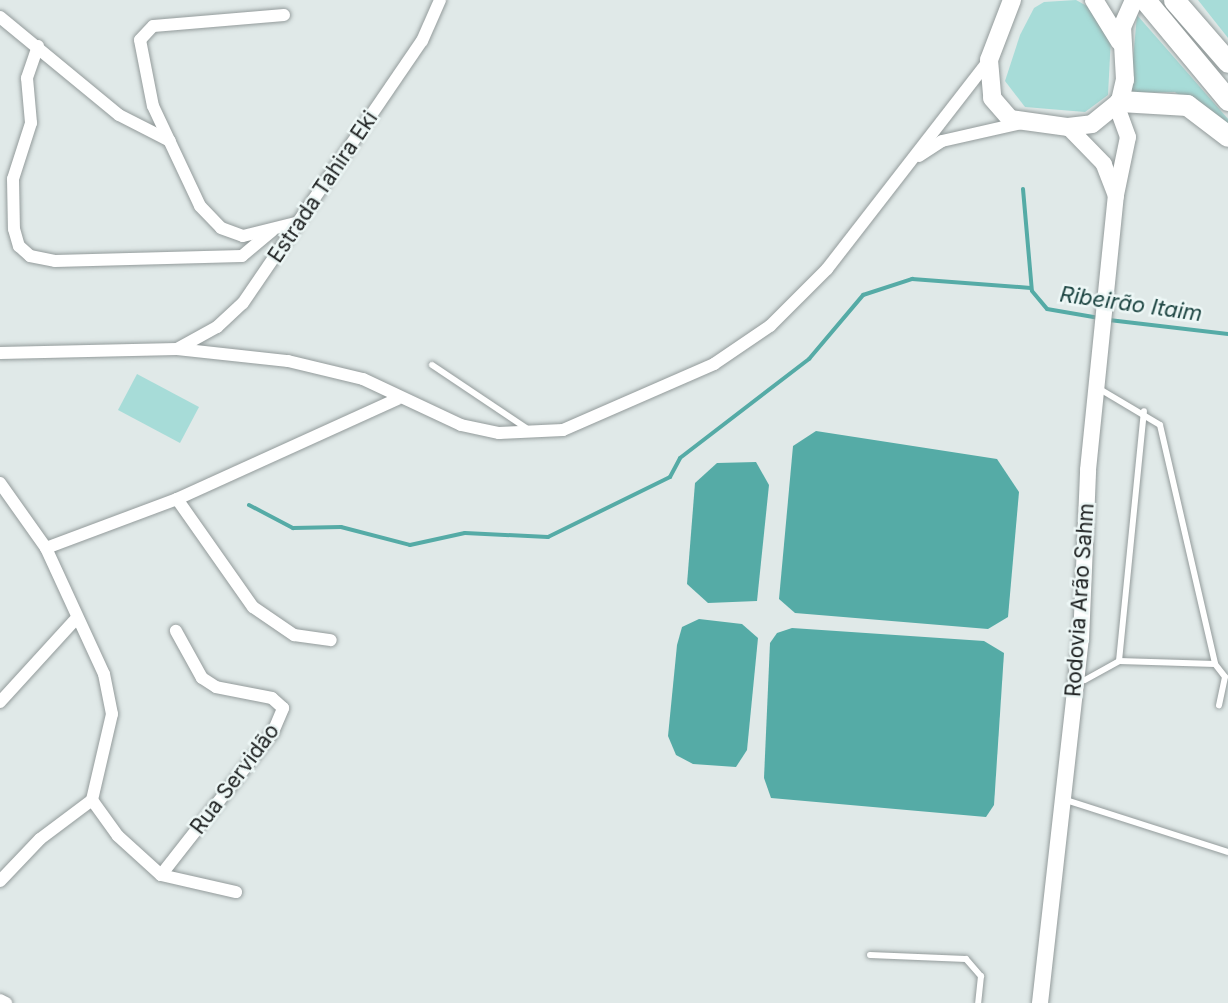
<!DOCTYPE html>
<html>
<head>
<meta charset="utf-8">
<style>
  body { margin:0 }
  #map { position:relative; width:1228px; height:1003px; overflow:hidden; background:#e0e9e8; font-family:Inter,sans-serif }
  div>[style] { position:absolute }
  .green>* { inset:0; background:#a7dcd8 }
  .water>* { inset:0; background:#55aba6 }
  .stream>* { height:4px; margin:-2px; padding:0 2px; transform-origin:2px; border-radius:2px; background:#55aba6 }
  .roads { filter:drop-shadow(0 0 2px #939b9b) drop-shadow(0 0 2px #939b9b) }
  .lane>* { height:6px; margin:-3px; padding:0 3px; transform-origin:3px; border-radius:3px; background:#fff }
  .street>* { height:12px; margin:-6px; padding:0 6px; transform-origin:6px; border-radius:6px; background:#fff }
  .secondary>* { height:16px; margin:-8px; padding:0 8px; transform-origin:8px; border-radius:8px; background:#fff }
  .primary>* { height:18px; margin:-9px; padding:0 9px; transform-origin:9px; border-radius:9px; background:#fff }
  .highway>* { height:21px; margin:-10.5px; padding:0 10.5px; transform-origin:10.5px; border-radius:10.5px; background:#fff }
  span { translate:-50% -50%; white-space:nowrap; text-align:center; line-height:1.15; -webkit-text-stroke:5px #edf7f6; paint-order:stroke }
  .street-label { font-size:21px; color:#1d2020 }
  .water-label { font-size:22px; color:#1d4542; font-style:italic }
</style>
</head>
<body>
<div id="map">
  <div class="green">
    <div style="clip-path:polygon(1076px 0,1094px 10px,1111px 37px,1108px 95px,1085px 112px,1025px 107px,1005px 81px,1020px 35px,1034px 8px,1044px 2px)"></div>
    <div style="clip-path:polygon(1198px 0,1228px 0,1228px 38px)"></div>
    <div style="clip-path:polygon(1137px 15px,1228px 119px,1228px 129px,1175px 92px,1130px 93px)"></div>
    <div style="clip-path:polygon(137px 374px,199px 407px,180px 443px,118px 410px)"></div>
  </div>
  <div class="water">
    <div style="clip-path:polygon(816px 431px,997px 459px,1019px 492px,1008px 617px,988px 629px,795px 613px,779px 599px,793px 446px)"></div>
    <div style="clip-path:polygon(756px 462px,769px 485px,757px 601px,708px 603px,687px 584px,695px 483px,717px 463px)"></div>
    <div style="clip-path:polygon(699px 619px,742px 624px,758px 638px,747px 750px,736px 767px,693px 764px,676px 755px,668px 736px,677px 645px,682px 627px)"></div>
    <div style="clip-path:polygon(792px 628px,984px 641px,1004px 653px,994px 805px,986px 817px,771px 798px,764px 778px,770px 643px,777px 633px)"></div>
  </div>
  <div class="stream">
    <div style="left:1023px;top:189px;width:102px;rotate:85deg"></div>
    <div style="left:1032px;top:291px;width:23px;rotate:50deg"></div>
    <div style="left:1047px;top:309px;width:53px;rotate:9.8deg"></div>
    <div style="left:1109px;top:320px;width:120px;rotate:6.7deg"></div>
    <div style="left:249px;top:505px;width:50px;rotate:27.6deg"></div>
    <div style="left:293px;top:528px;width:48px;rotate:-1.2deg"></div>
    <div style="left:341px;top:527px;width:71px;rotate:14.6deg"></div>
    <div style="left:410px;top:545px;width:56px;rotate:-12.3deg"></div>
    <div style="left:465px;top:533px;width:83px;rotate:2.8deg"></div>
    <div style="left:548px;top:537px;width:136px;rotate:-26.2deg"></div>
    <div style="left:670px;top:477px;width:21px;rotate:-62deg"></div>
    <div style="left:680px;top:458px;width:163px;rotate:-37.5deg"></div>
    <div style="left:809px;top:359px;width:84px;rotate:-49.8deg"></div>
    <div style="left:863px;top:295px;width:52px;rotate:-18.1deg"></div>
    <div style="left:912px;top:279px;width:119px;rotate:4.3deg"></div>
  </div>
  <div class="roads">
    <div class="lane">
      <div style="left:432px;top:365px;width:117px;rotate:33.8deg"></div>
      <div style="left:1098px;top:388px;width:72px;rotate:30.8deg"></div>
      <div style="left:1160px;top:425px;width:245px;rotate:77deg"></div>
      <div style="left:1119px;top:661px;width:251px;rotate:-84.3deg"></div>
      <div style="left:1085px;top:680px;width:39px;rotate:-29deg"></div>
      <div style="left:1119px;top:661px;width:96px;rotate:1.8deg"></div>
      <div style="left:1215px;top:664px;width:16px;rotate:52deg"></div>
      <div style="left:1225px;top:677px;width:29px;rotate:102deg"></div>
      <div style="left:1066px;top:800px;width:170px;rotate:17.8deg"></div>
      <div style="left:870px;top:955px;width:96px;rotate:2.4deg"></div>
      <div style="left:966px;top:959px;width:23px;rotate:49deg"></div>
      <div style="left:981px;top:976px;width:27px;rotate:96deg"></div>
    </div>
    <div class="street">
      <div style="left:284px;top:15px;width:131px;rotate:175.2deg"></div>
      <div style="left:153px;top:26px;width:19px;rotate:133deg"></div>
      <div style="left:140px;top:40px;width:67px;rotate:78.9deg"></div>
      <div style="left:153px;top:106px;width:110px;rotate:64.8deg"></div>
      <div style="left:200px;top:206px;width:30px;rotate:46deg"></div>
      <div style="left:221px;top:228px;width:23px;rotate:20deg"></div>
      <div style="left:243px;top:236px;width:55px;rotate:-13.8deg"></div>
      <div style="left:0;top:17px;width:154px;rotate:39.5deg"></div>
      <div style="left:119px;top:115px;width:57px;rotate:27deg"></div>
      <div style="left:38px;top:46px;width:34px;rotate:109deg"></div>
      <div style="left:27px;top:78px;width:45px;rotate:84.9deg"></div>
      <div style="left:31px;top:123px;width:59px;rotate:107.8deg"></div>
      <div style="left:13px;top:179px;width:50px;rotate:88.9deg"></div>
      <div style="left:14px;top:229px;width:18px;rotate:74deg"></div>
      <div style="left:19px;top:246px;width:15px;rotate:42deg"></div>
      <div style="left:30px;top:256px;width:25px;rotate:11deg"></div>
      <div style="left:55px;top:261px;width:187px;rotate:-1.5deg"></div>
      <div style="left:242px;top:256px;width:39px;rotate:-40deg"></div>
      <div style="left:919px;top:156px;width:27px;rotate:-33deg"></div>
      <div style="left:942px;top:141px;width:82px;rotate:-12.7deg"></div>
      <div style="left:177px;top:349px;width:46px;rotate:-28.8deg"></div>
      <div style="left:217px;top:327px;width:35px;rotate:-43deg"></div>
      <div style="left:243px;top:303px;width:317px;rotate:-55.7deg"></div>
      <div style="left:422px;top:41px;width:45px;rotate:-66.3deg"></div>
      <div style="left:0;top:353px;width:177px;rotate:-1.3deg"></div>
      <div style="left:177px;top:349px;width:112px;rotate:6.2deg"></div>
      <div style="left:288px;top:361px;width:77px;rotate:13.5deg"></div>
      <div style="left:363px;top:379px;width:108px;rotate:25.1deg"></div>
      <div style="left:461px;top:425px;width:39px;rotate:12deg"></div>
      <div style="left:499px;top:433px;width:64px;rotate:-2.7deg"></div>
      <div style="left:563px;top:430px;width:165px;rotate:-23.6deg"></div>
      <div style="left:714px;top:364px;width:68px;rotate:-34.2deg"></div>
      <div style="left:770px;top:326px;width:81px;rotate:-45deg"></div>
      <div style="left:827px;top:269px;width:264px;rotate:-52.2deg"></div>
      <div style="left:0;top:483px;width:80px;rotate:54.7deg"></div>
      <div style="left:46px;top:548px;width:139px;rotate:65.3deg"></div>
      <div style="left:104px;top:674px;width:41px;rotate:78.7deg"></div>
      <div style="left:112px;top:714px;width:88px;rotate:103.1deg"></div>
      <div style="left:92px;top:800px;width:65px;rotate:143.1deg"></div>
      <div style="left:40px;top:839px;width:58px;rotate:133.6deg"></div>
      <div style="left:177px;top:499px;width:132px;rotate:54.9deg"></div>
      <div style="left:253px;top:607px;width:50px;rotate:34.3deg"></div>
      <div style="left:294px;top:635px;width:37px;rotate:8deg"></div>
      <div style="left:46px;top:548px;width:140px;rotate:-20.5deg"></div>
      <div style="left:177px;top:499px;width:242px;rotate:-24.4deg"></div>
      <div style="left:0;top:702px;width:111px;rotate:-47.6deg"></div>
      <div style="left:92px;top:800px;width:44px;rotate:54.2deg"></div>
      <div style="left:118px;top:836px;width:58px;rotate:42.2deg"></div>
      <div style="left:161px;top:875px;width:77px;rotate:12.8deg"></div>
      <div style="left:161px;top:875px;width:182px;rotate:-51.9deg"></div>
      <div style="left:273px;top:732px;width:26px;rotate:-67deg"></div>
      <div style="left:283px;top:708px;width:15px;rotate:-138deg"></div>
      <div style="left:272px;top:698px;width:57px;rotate:-168.9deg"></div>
      <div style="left:216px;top:687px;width:17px;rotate:-147deg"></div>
      <div style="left:202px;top:678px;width:54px;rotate:-119deg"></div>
      <div style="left:0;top:1000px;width:7px;rotate:27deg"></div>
    </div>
    <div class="secondary">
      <div style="left:1116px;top:195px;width:59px;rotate:-78.3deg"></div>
      <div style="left:1128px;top:137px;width:32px;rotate:-110deg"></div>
      <div style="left:1040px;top:1003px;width:365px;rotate:-83.6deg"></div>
      <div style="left:1081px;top:640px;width:170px;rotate:-87.6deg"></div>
      <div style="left:1088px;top:470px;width:275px;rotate:-84.2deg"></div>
      <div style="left:1116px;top:196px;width:34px;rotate:-111deg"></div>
      <div style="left:1104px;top:164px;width:52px;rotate:-134.2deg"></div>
    </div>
    <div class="primary">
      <div style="left:1012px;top:0;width:64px;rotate:111deg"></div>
      <div style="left:989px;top:60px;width:38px;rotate:85deg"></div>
      <div style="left:992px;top:98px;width:28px;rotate:49deg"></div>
      <div style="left:1010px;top:119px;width:59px;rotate:7.9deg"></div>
      <div style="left:1068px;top:127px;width:24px;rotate:-7deg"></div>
      <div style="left:1092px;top:124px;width:36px;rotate:-39deg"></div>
      <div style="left:1120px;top:101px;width:22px;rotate:-77deg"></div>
      <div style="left:1125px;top:80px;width:53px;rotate:-93.2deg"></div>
      <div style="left:1122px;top:27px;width:30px;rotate:-66deg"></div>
      <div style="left:1094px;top:0;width:49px;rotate:58.2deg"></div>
    </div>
    <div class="highway">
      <div style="left:1145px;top:0;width:130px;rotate:50.3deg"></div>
      <div style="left:1174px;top:0;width:82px;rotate:48.9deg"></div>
      <div style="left:1120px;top:101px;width:67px;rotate:3.4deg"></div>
      <div style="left:1187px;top:105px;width:51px;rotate:37.1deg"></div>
    </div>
  </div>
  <div class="street-label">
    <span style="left:323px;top:187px;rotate:-56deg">Estrada Tahira Eki</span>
    <span style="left:1080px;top:600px;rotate:-86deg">Rodovia Arão Sahm</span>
    <span style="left:235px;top:779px;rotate:-53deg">Rua Servidão</span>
  </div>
  <div class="water-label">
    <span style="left:1131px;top:304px;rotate:8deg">Ribeirão Itaim</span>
  </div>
</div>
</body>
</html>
